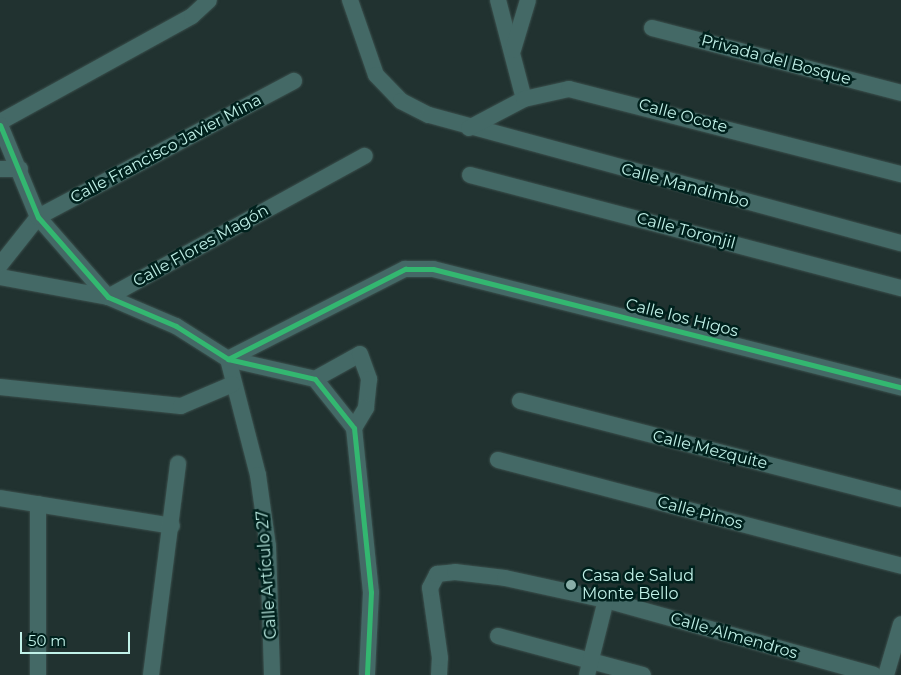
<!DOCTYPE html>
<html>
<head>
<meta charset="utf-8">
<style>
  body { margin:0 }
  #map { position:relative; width:901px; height:675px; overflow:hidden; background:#213230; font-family:Montserrat,sans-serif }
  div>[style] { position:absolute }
  .roads { filter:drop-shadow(0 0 1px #3b504d) drop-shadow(0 0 1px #3b504d) }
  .minor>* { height:16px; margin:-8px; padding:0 8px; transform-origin:8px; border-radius:8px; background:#446966 }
  .cycleway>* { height:5px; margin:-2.5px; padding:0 2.5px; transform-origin:2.5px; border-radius:2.5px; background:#33b770 }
  .dots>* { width:14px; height:14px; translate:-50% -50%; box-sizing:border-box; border:2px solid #00211d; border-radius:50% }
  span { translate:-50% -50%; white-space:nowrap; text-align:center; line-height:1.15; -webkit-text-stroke:5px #00211d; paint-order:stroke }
  .street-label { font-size:16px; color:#c1f1e8 }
  .poi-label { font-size:16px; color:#c1f1e8 }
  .left { translate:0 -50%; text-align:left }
  .scale { position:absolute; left:20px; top:632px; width:110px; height:22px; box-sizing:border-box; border:2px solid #c1f1e8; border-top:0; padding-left:6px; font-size:15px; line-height:18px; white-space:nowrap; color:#c1f1e8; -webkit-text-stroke:4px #00211d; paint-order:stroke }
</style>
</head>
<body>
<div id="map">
  <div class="roads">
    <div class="minor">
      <div style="left:350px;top:0;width:79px;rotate:70.9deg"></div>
      <div style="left:376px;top:75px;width:36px;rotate:46deg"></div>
      <div style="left:401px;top:101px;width:31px;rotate:27deg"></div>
      <div style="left:429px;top:115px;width:489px;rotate:15.2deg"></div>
      <div style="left:498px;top:0;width:102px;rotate:75.3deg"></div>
      <div style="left:652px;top:28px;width:257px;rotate:14.6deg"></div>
      <div style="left:513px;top:50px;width:52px;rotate:-73.3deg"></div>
      <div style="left:0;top:122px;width:219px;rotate:-28.9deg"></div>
      <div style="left:192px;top:16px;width:23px;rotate:-43deg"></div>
      <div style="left:0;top:125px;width:100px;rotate:67.6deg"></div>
      <div style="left:38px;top:217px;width:106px;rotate:48.8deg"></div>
      <div style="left:108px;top:297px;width:74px;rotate:23.1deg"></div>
      <div style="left:176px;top:326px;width:62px;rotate:32.4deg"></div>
      <div style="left:228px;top:359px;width:89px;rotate:12.9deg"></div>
      <div style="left:315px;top:379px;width:63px;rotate:51.5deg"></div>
      <div style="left:354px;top:428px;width:165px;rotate:84.1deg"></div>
      <div style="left:371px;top:592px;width:83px;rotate:92.8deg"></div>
      <div style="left:469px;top:128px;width:62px;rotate:-27.8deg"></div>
      <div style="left:524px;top:99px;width:46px;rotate:-12.5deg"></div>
      <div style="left:569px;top:89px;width:343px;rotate:14.4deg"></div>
      <div style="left:0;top:169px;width:20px"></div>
      <div style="left:470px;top:175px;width:446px;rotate:14.7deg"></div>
      <div style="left:0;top:265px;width:61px;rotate:-51.6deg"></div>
      <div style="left:38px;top:217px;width:290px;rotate:-28deg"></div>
      <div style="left:0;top:277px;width:110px;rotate:10.5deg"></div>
      <div style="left:108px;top:297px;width:293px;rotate:-28.8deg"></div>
      <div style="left:228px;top:359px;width:199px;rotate:-27deg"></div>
      <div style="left:405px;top:269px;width:28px"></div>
      <div style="left:433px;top:269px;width:483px;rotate:14.2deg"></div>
      <div style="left:228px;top:359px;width:120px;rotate:75.5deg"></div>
      <div style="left:258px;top:475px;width:72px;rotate:82deg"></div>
      <div style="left:268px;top:546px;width:129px;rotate:88.2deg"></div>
      <div style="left:315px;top:379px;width:51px;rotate:-29.1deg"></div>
      <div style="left:360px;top:354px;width:27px;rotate:70deg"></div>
      <div style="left:369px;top:379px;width:29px;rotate:96deg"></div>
      <div style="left:366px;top:408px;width:23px;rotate:121deg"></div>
      <div style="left:0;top:387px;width:182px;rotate:6deg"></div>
      <div style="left:181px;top:406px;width:56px;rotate:-22.9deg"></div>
      <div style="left:520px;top:401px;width:393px;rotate:14.4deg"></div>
      <div style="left:498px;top:460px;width:417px;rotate:14.7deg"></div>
      <div style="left:0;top:498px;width:174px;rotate:9.2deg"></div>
      <div style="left:498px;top:636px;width:150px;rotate:15.1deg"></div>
      <div style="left:38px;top:675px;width:171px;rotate:-90deg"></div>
      <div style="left:151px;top:675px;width:213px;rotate:-82.7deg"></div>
      <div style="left:439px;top:675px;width:17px;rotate:-87deg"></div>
      <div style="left:440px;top:658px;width:71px;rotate:-98.1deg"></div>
      <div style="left:430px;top:588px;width:16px;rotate:-63deg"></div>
      <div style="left:437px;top:574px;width:18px;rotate:-6deg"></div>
      <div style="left:455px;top:572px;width:50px;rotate:6.8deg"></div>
      <div style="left:505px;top:578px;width:103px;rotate:12.3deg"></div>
      <div style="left:606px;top:600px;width:278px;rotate:15.6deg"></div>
      <div style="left:587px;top:675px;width:77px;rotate:-75.8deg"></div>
      <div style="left:886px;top:675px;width:53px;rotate:-73.6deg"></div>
    </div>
  </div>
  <div class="cycleway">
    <div style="left:0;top:125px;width:100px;rotate:67.6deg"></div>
    <div style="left:38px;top:217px;width:106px;rotate:48.8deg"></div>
    <div style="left:108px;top:297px;width:74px;rotate:23.1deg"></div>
    <div style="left:176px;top:326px;width:62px;rotate:32.4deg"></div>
    <div style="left:228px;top:359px;width:89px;rotate:12.9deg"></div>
    <div style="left:315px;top:379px;width:63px;rotate:51.5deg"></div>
    <div style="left:354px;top:428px;width:165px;rotate:84.1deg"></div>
    <div style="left:371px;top:592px;width:83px;rotate:92.8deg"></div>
    <div style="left:228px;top:359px;width:199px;rotate:-27deg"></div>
    <div style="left:405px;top:269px;width:28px"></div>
    <div style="left:433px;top:269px;width:483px;rotate:14.2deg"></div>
  </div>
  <div class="dots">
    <div style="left:571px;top:585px;background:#89aea8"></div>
  </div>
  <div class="street-label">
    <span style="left:776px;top:60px;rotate:15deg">Privada del Bosque</span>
    <span style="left:683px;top:116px;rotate:15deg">Calle Ocote</span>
    <span style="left:166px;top:149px;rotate:-28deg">Calle Francisco Javier Mina</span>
    <span style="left:685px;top:186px;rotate:15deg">Calle Mandimbo</span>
    <span style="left:686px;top:231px;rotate:15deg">Calle Toronjil</span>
    <span style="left:201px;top:246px;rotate:-29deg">Calle Flores Magón</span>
    <span style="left:682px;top:318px;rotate:14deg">Calle los Higos</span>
    <span style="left:710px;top:450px;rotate:14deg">Calle Mezquite</span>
    <span style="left:700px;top:513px;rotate:15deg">Calle Pinos</span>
    <span style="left:267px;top:575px;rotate:-94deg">Calle Artículo 27</span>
    <span style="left:734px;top:636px;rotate:16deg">Calle Almendros</span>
  </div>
  <div class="poi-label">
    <span class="left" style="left:582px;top:585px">Casa de Salud<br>Monte Bello</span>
  </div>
  <div class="scale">50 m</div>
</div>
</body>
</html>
